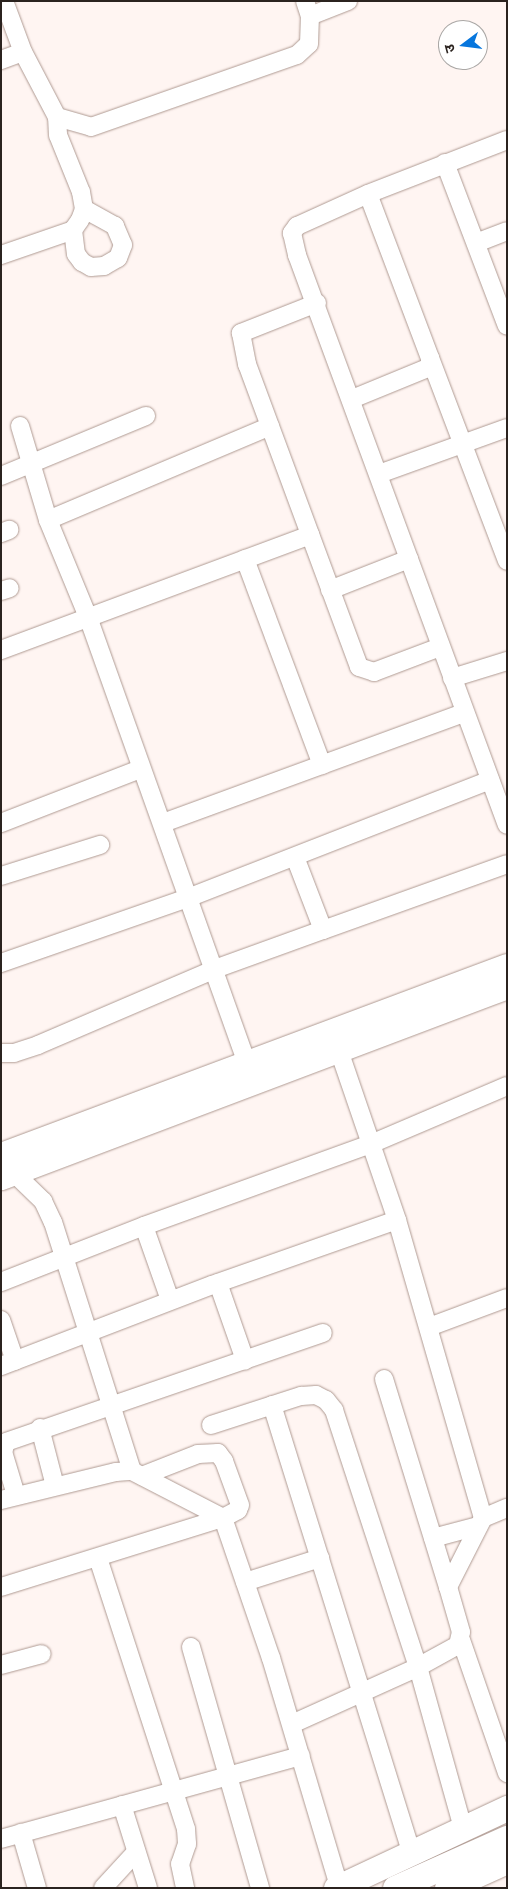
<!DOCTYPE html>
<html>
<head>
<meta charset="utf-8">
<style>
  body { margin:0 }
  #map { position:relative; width:508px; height:1889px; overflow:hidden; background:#fff5f2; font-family:"PT Sans","Noto Sans Devanagari",sans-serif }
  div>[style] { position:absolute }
  .roads { filter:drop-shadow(0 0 1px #af9a92) drop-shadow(0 0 1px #af9a92) }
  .street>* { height:18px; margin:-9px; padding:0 9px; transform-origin:9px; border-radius:9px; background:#fff }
  .secondary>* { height:25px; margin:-12.5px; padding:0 12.5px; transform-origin:12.5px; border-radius:12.5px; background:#fff }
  span { translate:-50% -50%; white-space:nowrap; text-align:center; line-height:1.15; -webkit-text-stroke:5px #fff; paint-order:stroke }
  .frame { position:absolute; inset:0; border:2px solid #2b231f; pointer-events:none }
  .north { position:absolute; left:438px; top:20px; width:50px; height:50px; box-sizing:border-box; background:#fff; border:1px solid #aaa7a5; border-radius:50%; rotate:255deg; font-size:14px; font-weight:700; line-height:20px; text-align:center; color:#2b231f }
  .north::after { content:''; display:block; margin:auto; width:18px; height:22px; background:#0776dd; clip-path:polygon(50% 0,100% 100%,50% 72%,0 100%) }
</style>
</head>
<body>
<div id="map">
  <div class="roads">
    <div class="street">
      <div style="left:4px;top:1px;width:54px;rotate:69.6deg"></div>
      <div style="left:23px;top:52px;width:73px;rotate:62.4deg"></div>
      <div style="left:57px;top:117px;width:35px;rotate:16deg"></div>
      <div style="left:91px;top:127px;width:218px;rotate:-19.3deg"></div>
      <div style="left:297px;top:55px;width:16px;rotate:-43deg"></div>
      <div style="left:309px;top:44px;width:28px;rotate:-88deg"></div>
      <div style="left:305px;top:1px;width:16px;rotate:72deg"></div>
      <div style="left:310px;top:16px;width:41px;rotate:-21.5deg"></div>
      <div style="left:1px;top:60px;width:23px;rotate:-20deg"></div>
      <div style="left:507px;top:140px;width:149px;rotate:158.8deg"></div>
      <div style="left:368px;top:194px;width:78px;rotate:155.7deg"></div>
      <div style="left:297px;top:226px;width:9px;rotate:126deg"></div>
      <div style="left:292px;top:233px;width:23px;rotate:77deg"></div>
      <div style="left:297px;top:255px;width:607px;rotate:69.78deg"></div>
      <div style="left:445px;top:163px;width:174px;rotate:69.2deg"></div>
      <div style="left:73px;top:230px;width:24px;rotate:83deg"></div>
      <div style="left:76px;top:254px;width:10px;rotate:53deg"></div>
      <div style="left:82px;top:262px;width:10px;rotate:29deg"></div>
      <div style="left:91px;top:267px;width:13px;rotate:-4deg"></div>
      <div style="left:104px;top:266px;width:16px;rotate:-30deg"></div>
      <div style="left:118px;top:258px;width:14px;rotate:-69deg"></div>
      <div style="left:123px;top:245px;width:21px;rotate:-113deg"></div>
      <div style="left:115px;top:226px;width:35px;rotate:-151deg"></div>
      <div style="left:476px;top:243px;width:33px;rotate:-21deg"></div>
      <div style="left:1px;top:255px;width:76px;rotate:-19.1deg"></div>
      <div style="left:73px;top:230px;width:12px;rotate:-55deg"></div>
      <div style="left:80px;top:220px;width:12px;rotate:-70deg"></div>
      <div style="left:84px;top:209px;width:17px;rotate:-100deg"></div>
      <div style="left:81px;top:192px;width:61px;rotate:-112deg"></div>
      <div style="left:58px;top:135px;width:18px;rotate:-93deg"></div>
      <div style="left:317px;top:303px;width:82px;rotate:158.5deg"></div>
      <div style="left:241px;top:333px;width:32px;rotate:79deg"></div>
      <div style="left:247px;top:364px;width:323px;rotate:69.7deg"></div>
      <div style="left:359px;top:667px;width:16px;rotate:18deg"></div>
      <div style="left:374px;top:672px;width:71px;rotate:-20.7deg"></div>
      <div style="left:430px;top:358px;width:217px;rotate:69.2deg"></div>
      <div style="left:352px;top:399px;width:84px;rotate:-22.3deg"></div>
      <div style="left:430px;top:367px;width:9px;rotate:-90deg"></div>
      <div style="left:430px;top:358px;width:175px;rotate:-110.7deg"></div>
      <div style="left:20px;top:426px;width:98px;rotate:73.4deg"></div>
      <div style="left:48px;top:520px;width:105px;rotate:67.6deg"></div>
      <div style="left:88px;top:617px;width:483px;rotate:70.4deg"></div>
      <div style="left:379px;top:474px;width:136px;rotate:-19.8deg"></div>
      <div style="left:1px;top:476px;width:157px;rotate:-22.5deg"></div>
      <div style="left:48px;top:520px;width:241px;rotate:-22.9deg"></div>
      <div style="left:1px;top:533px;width:9px;rotate:-21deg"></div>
      <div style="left:245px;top:559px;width:220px;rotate:69.5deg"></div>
      <div style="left:330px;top:590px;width:85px;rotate:-21.4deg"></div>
      <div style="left:1px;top:591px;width:9px;rotate:-18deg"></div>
      <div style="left:1px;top:650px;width:330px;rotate:-20.4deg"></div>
      <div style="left:452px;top:678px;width:58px;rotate:-17.2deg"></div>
      <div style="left:1px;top:823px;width:149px;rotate:-21.2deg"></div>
      <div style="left:163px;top:823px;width:320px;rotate:-20.1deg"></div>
      <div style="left:295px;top:857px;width:78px;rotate:69deg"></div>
      <div style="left:323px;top:930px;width:195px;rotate:-19.7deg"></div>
      <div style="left:1px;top:876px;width:104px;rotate:-17.4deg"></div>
      <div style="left:1px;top:963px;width:200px;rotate:-19.2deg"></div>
      <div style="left:190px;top:897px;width:322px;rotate:-21.3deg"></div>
      <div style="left:1px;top:1053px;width:13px"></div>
      <div style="left:14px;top:1053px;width:25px;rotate:-18deg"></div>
      <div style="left:38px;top:1045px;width:193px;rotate:-23.2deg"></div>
      <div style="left:215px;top:969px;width:115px;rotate:-19.9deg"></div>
      <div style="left:13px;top:1172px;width:42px;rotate:44deg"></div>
      <div style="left:43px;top:1201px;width:23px;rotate:65deg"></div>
      <div style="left:53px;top:1222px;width:261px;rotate:72.4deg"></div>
      <div style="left:132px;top:1471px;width:102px;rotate:27.3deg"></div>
      <div style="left:223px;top:1518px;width:148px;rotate:71.1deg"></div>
      <div style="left:271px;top:1658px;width:238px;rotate:73.4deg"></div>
      <div style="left:1px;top:1282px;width:154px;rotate:-21.4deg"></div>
      <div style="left:218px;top:1283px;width:82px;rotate:70.7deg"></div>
      <div style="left:170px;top:1300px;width:78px;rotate:-109.4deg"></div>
      <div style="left:144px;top:1226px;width:241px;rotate:-19.9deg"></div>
      <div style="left:371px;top:1144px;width:148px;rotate:-23.1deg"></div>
      <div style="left:1px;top:1320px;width:43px;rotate:71.1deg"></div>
      <div style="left:429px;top:1327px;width:83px;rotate:-20.4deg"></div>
      <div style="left:1px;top:1366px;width:226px;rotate:-21deg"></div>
      <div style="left:212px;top:1285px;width:196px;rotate:-19.4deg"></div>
      <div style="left:384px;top:1379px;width:218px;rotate:72.9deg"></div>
      <div style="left:272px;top:1405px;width:467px;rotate:72.7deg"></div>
      <div style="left:211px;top:1425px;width:95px;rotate:-17.9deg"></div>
      <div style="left:301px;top:1396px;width:15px;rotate:-4deg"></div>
      <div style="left:316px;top:1395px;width:11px;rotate:27deg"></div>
      <div style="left:326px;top:1400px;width:13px;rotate:51deg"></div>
      <div style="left:334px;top:1410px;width:270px;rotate:71.9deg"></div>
      <div style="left:418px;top:1667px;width:167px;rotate:74.4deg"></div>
      <div style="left:40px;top:1428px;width:60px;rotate:75.5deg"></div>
      <div style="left:16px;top:1495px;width:45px;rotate:-106.8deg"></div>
      <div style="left:3px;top:1452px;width:10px;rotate:-73deg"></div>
      <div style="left:6px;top:1442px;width:335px;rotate:-19deg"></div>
      <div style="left:1px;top:1500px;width:118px;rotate:-13.7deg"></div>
      <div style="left:116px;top:1472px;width:16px;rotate:-4deg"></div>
      <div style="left:483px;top:1518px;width:26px;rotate:-23deg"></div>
      <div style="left:433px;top:1538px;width:47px;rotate:-14.9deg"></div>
      <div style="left:98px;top:1558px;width:285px;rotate:72deg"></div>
      <div style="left:186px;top:1829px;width:15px;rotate:86deg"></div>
      <div style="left:187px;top:1844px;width:21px;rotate:109deg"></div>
      <div style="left:180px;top:1864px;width:25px;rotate:78deg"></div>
      <div style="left:245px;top:1582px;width:79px;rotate:-17.7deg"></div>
      <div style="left:1px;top:1587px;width:232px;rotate:-17.3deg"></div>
      <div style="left:223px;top:1518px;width:17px;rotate:-28deg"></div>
      <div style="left:238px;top:1510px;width:5px;rotate:-68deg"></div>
      <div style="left:240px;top:1505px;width:47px;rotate:-110deg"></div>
      <div style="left:224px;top:1461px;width:10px;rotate:-127deg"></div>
      <div style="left:218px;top:1453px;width:20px;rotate:177deg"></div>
      <div style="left:198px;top:1454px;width:60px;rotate:158.6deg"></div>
      <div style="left:461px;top:1640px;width:141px;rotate:70.9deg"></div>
      <div style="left:191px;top:1647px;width:251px;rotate:74deg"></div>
      <div style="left:1px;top:1665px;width:42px;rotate:-15deg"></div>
      <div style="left:292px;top:1724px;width:138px;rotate:-24.3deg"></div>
      <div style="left:418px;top:1667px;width:46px;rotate:-28.8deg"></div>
      <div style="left:458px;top:1645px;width:13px;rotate:-77deg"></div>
      <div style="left:461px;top:1632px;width:47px;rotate:-106.1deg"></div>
      <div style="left:448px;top:1587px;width:77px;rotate:-63.1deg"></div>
      <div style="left:483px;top:1518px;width:310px;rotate:-106.1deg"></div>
      <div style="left:397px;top:1220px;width:191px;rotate:-108.9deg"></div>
      <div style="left:122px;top:1805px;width:87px;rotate:72.6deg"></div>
      <div style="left:21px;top:1833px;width:57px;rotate:73.8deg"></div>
      <div style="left:1px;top:1839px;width:311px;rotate:-15.5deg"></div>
      <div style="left:103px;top:1888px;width:49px;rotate:-47.5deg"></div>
    </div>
    <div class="secondary">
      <div style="left:1px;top:1155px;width:540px;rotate:-20.48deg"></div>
      <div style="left:1px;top:1177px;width:541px;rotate:-20.68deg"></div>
      <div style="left:336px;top:1888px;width:189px;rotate:-25.1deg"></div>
      <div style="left:395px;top:1888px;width:123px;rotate:-24.1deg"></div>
      <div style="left:447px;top:1888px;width:66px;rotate:-24.2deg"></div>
    </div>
  </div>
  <div class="frame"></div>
  <div class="north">उ</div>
</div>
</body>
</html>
